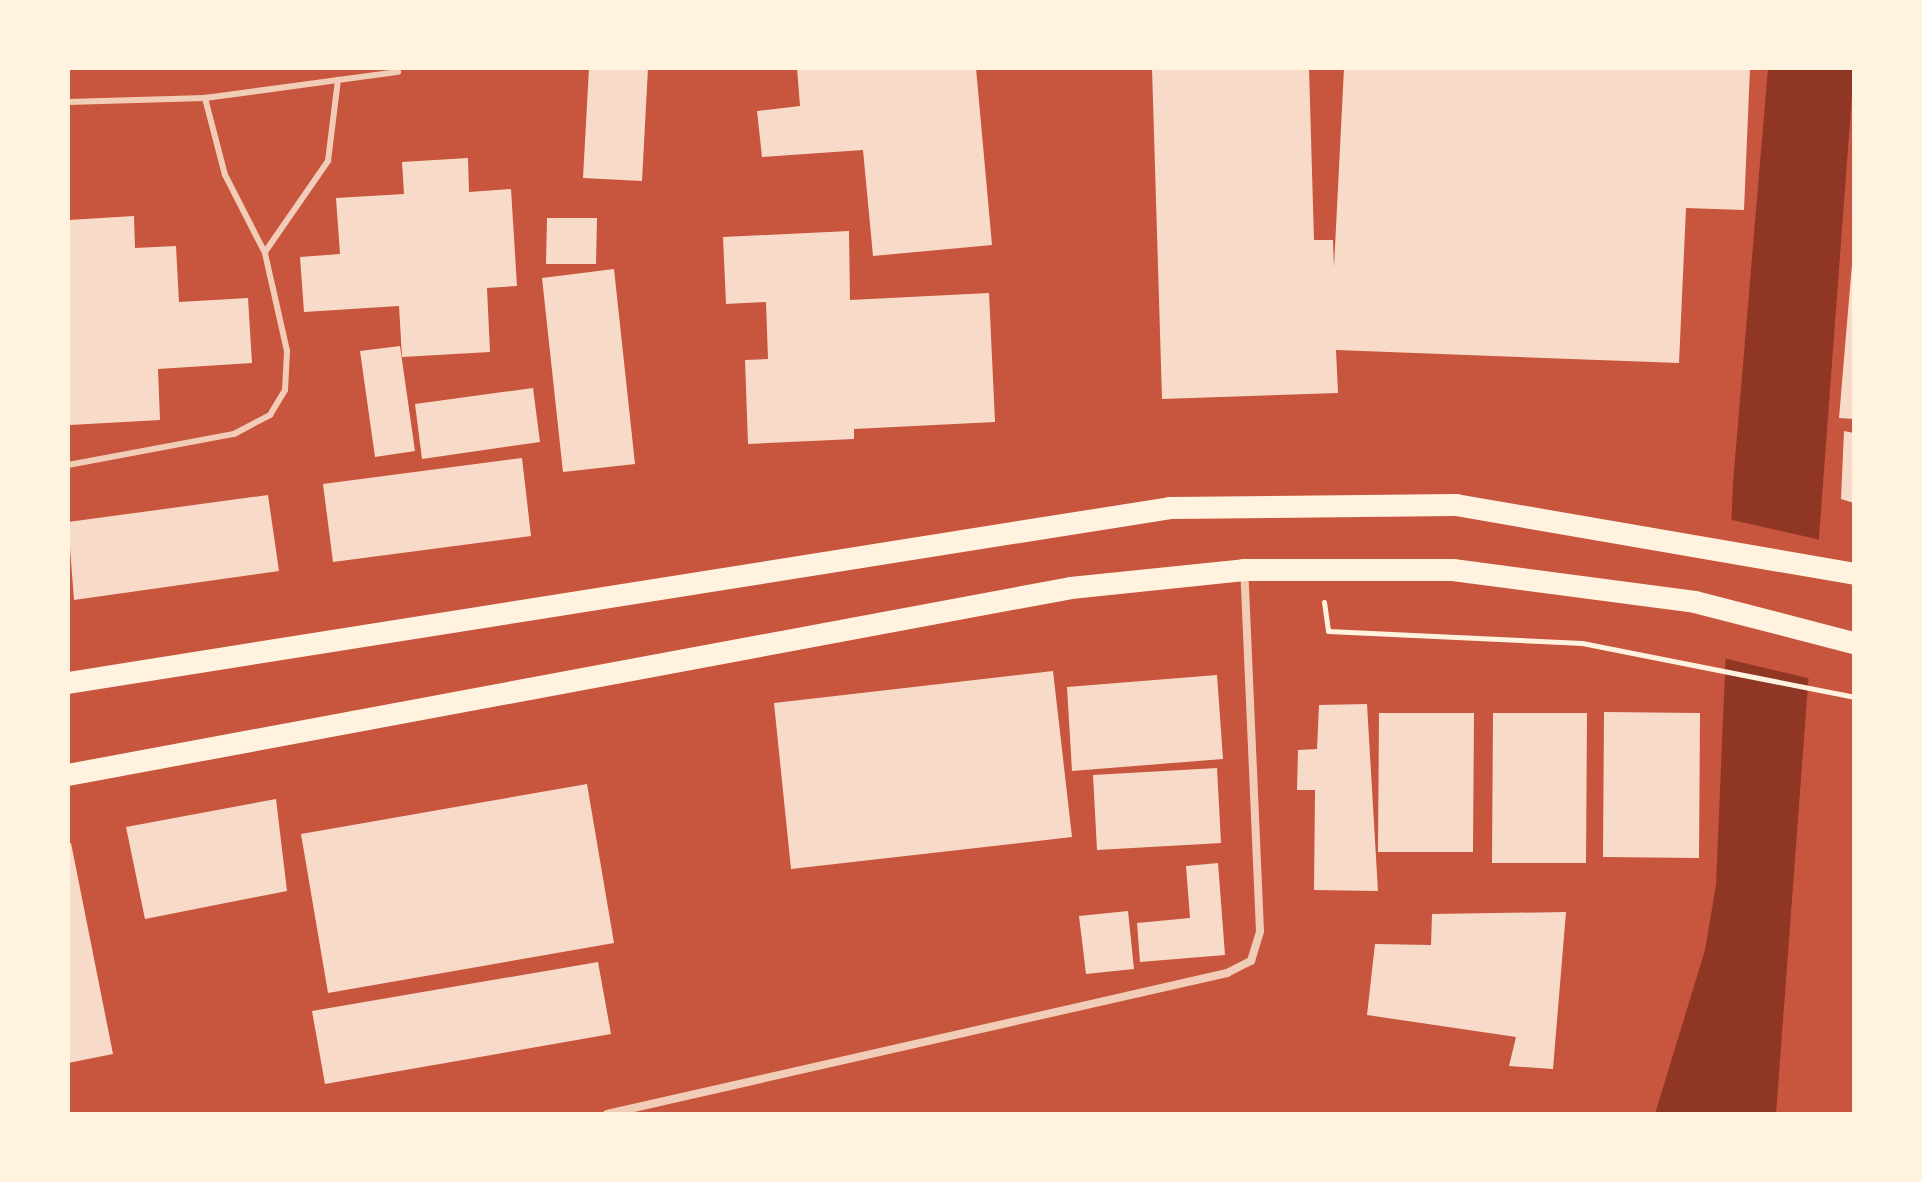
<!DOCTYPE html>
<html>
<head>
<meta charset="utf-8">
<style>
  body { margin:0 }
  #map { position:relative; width:1922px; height:1182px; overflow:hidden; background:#c8553d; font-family:Raleway,sans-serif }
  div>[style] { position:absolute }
  .water>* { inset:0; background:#8f3625 }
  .pier>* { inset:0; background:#c8553d }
  .building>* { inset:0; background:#f7dbc8 }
  .path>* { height:5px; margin:-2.5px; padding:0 2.5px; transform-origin:2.5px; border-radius:2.5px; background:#fff3e0 }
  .service>* { height:6px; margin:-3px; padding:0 3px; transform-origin:3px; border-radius:3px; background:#f1ccb7 }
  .minor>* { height:8px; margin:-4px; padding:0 4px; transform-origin:4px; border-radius:4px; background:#f1ccb7 }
  .trunk>* { height:22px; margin:-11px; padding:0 11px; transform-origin:11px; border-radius:11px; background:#fff3e0 }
  span { translate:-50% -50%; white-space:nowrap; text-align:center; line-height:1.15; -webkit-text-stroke:7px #fff3e0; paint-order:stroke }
  .frame { position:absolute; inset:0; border:70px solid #fff3e0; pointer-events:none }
</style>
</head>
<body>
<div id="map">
  <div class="water">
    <div style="clip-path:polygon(1768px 68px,1854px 68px,1776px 1114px,1655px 1114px,1705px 950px,1716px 885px,1733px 483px)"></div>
  </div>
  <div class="pier">
    <div style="clip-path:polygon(1728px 519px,1825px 541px,1816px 680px,1723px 658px)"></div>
  </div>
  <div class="building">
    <div style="clip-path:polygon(589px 68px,648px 68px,642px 181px,583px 178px)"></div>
    <div style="clip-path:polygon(797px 68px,976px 68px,992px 245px,873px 256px,863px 150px,762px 157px,757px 111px,800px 106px)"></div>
    <div style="clip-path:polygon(1152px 68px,1309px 68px,1314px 240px,1333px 240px,1334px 267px,1344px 68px,1750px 68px,1744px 210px,1686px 208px,1679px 363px,1336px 350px,1338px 393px,1162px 399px)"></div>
    <div style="clip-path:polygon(468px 158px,469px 192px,511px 189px,517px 286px,487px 288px,490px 352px,402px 357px,399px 306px,304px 312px,300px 257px,340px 254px,336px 198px,404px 194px,402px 162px)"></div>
    <div style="clip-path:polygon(134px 216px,135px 248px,176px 246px,179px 302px,248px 298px,252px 363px,158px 369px,160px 420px,70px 425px,69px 220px)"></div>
    <div style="clip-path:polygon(547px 218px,597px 218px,596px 264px,546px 264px)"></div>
    <div style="clip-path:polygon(849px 231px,850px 300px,989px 293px,995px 422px,854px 429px,854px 439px,748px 444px,745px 360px,768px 359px,766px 302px,726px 304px,723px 237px)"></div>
    <div style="clip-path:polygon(1852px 264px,1854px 264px,1854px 419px,1839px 418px)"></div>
    <div style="clip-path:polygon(614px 269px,635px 464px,563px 472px,542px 278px)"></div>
    <div style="clip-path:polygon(400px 346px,415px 451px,375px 457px,360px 351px)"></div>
    <div style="clip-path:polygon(533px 388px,540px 442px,422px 459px,415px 404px)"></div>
    <div style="clip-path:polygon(1844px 431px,1854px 433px,1854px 503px,1841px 499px)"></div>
    <div style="clip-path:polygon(522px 458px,531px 536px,333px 562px,323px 484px)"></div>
    <div style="clip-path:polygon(268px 495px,279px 571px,74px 600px,68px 522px)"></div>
    <div style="clip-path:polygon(1053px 671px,1072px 837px,791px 869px,774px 703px)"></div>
    <div style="clip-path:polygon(1217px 675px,1223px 759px,1072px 771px,1067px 687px)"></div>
    <div style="clip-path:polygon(1367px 704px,1378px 891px,1314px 890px,1315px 790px,1297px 790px,1298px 750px,1317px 749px,1319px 705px)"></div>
    <div style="clip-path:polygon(1604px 712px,1700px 713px,1699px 858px,1603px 857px)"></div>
    <div style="clip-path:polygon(1379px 713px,1474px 713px,1473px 852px,1378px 852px)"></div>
    <div style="clip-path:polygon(1493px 713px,1587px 713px,1586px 863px,1492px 863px)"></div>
    <div style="clip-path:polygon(1217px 768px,1221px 843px,1097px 850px,1093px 775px)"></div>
    <div style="clip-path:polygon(587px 784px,614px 943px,328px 993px,301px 834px)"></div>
    <div style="clip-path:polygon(276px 799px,287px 891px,145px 919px,126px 827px)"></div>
    <div style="clip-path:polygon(71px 843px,113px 1054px,68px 1063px,68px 844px)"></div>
    <div style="clip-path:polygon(1218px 863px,1225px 955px,1140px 962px,1137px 923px,1190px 918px,1186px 866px)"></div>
    <div style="clip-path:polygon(1128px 911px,1134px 969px,1086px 974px,1079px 916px)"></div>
    <div style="clip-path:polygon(1566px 912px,1553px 1069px,1509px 1066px,1516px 1037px,1367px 1015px,1375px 944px,1431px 945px,1432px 914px)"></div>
    <div style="clip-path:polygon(598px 962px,611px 1034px,325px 1084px,312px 1011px)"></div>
  </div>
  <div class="path">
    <div style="left:1324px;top:602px;width:29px;rotate:82deg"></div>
    <div style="left:1328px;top:631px;width:254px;rotate:2.7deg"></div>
    <div style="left:1582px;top:643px;width:277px;rotate:11.2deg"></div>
  </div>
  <div class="service">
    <div style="left:68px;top:102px;width:137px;rotate:-1.7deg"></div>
    <div style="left:205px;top:98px;width:195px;rotate:-7.7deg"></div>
    <div style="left:265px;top:252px;width:111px;rotate:-55.3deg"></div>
    <div style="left:328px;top:161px;width:82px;rotate:-83deg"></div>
    <div style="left:68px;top:465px;width:169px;rotate:-10.6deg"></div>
    <div style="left:234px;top:434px;width:41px;rotate:-27.8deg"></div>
    <div style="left:270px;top:415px;width:29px;rotate:-59deg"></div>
    <div style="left:285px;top:390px;width:39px;rotate:-87deg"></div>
    <div style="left:287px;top:351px;width:100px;rotate:-102.7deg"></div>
    <div style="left:265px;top:253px;width:88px;rotate:-117.1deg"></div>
    <div style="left:225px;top:175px;width:80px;rotate:-104.6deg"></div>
  </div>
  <div class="minor">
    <div style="left:607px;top:1114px;width:636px;rotate:-12.81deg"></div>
    <div style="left:1227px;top:973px;width:27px;rotate:-27deg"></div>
    <div style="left:1251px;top:961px;width:31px;rotate:-73deg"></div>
    <div style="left:1260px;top:931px;width:360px;rotate:-92.5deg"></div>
  </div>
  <div class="trunk">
    <div style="left:68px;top:683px;width:1116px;rotate:-9.02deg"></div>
    <div style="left:1170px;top:508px;width:286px;rotate:-0.6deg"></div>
    <div style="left:1456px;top:505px;width:404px;rotate:9.8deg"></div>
    <div style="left:68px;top:775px;width:1020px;rotate:-10.56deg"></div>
    <div style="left:1071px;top:588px;width:174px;rotate:-5.9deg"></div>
    <div style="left:1244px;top:570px;width:209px"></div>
    <div style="left:1453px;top:570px;width:244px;rotate:7.5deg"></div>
    <div style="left:1695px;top:602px;width:164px;rotate:14.5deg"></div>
  </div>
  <div class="frame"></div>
</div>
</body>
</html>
